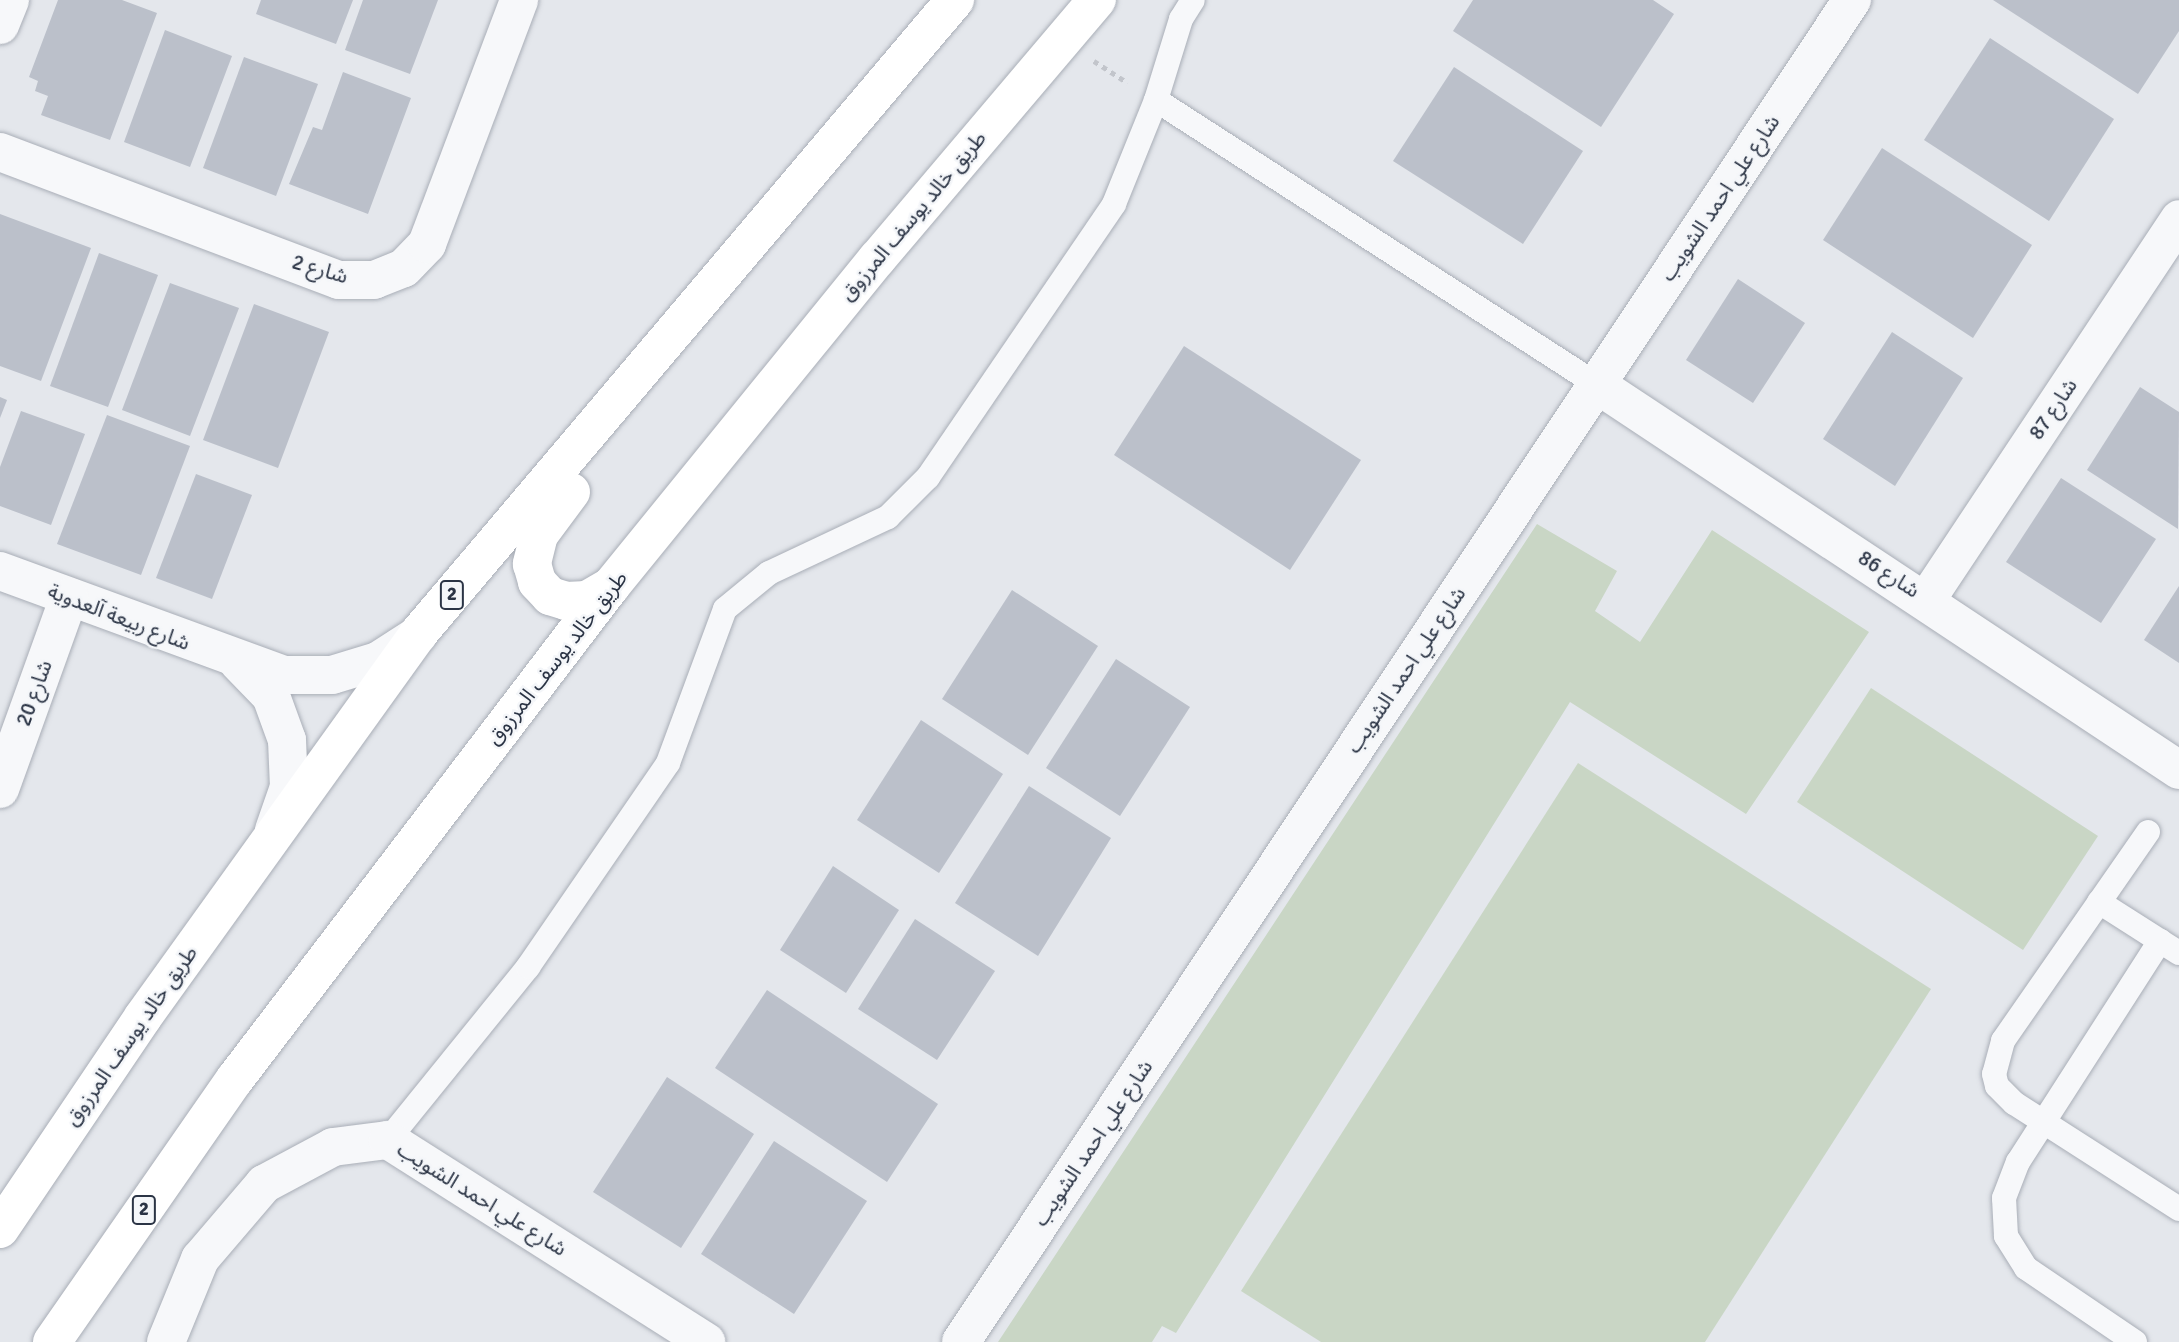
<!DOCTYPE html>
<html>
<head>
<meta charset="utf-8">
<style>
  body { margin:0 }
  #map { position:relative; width:2179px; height:1342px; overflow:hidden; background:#e4e7ec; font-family:Signika,"Noto Sans Arabic",sans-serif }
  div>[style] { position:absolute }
  .green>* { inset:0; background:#c9d6c5 }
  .building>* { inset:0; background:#bbc0ca }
  .path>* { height:4.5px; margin-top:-2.25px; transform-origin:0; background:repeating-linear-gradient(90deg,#c2c5cb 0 5px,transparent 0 10px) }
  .roads { filter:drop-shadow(0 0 2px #a9aeb7) drop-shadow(0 0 2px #a9aeb7) }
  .lane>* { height:24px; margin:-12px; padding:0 12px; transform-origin:12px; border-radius:12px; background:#f7f8fa }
  .street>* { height:38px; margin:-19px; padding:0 19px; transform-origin:19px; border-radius:19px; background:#f7f8fa }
  .primary>* { height:38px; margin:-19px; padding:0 19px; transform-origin:19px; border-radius:19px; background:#fff }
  span { translate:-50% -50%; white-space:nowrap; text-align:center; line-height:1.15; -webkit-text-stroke:5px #f4f6f9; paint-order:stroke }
  .shield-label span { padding:2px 5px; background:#f4f6f9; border:2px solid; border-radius:5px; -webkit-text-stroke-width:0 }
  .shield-label { font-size:19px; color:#2b3445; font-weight:700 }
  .street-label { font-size:21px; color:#2b3445 }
</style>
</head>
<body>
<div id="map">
  <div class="green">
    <div style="clip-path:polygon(1537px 524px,1617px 571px,1595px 611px,1640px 642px,1712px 530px,1869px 632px,1746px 814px,1570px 702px,1176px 1333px,1162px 1326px,1152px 1342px,998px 1342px)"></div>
    <div style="clip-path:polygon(1871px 688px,2098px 836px,2023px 950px,1797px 802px)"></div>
    <div style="clip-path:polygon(1578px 763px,1931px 989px,1705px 1342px,1321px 1342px,1241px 1291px)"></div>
  </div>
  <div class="building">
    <div style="clip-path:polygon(58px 0,122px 0,157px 13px,110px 140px,41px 115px,48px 96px,35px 91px,38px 81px,29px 77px)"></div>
    <div style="clip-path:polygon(261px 0,353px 0,336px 44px,256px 14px)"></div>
    <div style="clip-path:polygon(363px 0,438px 0,410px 74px,345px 50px)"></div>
    <div style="clip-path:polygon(1473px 0,1653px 0,1674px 14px,1601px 127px,1453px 31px)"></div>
    <div style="clip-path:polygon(1993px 0,2179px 0,2179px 31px,2138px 94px)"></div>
    <div style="clip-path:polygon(165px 30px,232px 56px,190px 167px,124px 142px)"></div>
    <div style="clip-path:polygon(1990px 38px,2114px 119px,2049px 221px,1924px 140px)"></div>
    <div style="clip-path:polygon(244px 57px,318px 84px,276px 196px,203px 168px)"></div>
    <div style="clip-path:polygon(1454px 67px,1583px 151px,1523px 244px,1393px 161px)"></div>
    <div style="clip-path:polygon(343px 72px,411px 98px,368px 214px,289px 184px,313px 127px,322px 130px)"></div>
    <div style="clip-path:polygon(1882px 148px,2032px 245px,1973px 338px,1823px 240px)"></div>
    <div style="clip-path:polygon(0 214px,91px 248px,41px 381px,0 366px)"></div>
    <div style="clip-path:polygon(99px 253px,158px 275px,108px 407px,50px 386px)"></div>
    <div style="clip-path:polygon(1738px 279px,1805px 323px,1753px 403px,1686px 360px)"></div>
    <div style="clip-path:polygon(170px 283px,239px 308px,190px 436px,122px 410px)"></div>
    <div style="clip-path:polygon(254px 304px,329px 332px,278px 468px,203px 440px)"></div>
    <div style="clip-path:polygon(1892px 332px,1963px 378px,1895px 486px,1823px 439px)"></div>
    <div style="clip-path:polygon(1184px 346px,1361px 460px,1290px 570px,1114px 455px)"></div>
    <div style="clip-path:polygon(2140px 387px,2179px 412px,2178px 529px,2087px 470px)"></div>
    <div style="clip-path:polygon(0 397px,7px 400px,0 418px)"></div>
    <div style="clip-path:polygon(21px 411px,85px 434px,51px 525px,0 506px,0 467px)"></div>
    <div style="clip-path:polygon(107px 415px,190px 446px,141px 575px,57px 544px)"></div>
    <div style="clip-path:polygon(196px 474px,252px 495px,212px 599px,156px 578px)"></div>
    <div style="clip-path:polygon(2061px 478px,2156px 539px,2101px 623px,2006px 562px)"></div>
    <div style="clip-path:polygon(2179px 586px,2179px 663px,2144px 640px)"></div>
    <div style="clip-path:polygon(1012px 590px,1098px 646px,1028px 755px,942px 699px)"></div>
    <div style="clip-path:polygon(1116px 659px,1190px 707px,1120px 816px,1046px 768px)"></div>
    <div style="clip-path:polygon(921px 720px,1003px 774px,939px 873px,857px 820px)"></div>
    <div style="clip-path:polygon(1029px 786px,1111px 838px,1038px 956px,955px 903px)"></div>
    <div style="clip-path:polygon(833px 866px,899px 910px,846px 993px,780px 950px)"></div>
    <div style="clip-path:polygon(915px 919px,995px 971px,937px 1060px,858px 1009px)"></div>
    <div style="clip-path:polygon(767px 990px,938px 1104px,887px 1182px,715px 1068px)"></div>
    <div style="clip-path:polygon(667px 1077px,754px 1134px,681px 1248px,593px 1192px)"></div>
    <div style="clip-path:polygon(774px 1141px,867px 1201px,794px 1314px,701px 1254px)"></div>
  </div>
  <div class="path">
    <div style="left:1094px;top:61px;width:40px;rotate:32.9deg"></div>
  </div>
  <div class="roads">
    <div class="lane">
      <div style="left:1156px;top:100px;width:524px;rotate:32.84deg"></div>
      <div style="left:2148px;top:832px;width:254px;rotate:124.8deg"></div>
      <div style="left:2003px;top:1041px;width:34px;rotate:105deg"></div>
      <div style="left:1994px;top:1074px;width:12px;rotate:76deg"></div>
      <div style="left:1997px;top:1086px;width:24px;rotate:45deg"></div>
      <div style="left:2014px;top:1103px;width:196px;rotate:32.7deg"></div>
      <div style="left:2099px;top:902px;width:95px;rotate:32.5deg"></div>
      <div style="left:388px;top:1140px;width:223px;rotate:-51deg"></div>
      <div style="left:528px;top:967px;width:247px;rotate:-55.5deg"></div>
      <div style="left:668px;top:763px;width:164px;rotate:-69.7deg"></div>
      <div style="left:725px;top:609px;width:57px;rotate:-39.3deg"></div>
      <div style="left:769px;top:573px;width:132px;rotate:-25.2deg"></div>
      <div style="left:888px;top:517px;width:57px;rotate:-45deg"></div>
      <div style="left:928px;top:477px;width:330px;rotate:-55.7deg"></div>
      <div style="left:1114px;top:204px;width:112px;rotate:-68deg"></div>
      <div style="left:1156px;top:100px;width:85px;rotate:-72.8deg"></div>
      <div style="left:1181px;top:19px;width:22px;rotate:-58deg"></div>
      <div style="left:2135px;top:1342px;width:132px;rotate:-145.8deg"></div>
      <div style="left:2026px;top:1268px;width:38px;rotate:-122deg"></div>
      <div style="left:2006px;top:1236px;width:38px;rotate:-93deg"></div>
      <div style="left:2004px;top:1198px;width:39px;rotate:-69deg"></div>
      <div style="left:2018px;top:1162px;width:263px;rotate:-57.3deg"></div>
    </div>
    <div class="street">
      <div style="left:0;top:25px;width:27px;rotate:-68deg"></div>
      <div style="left:0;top:152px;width:362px;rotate:20.7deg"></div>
      <div style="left:339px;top:280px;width:35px"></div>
      <div style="left:374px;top:280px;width:32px;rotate:-22deg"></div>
      <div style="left:404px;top:268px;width:33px;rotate:-46deg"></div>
      <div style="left:427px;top:244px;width:261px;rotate:-69.3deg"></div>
      <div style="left:1596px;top:384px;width:699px;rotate:33.51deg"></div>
      <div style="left:0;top:571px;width:302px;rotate:20.1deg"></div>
      <div style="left:284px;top:675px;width:48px"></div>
      <div style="left:332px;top:675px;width:48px;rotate:-16.9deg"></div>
      <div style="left:378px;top:661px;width:48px;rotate:-33deg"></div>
      <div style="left:1927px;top:599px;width:456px;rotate:-56.4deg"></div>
      <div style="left:238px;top:662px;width:47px;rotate:45.9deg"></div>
      <div style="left:271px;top:696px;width:47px;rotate:70deg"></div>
      <div style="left:287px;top:740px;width:47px;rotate:87.6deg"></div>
      <div style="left:289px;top:787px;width:46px;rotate:109.2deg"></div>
      <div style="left:0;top:789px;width:204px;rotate:-70.2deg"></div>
      <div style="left:166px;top:1342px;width:90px;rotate:-67.7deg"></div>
      <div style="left:200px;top:1259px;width:99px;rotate:-49.5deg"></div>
      <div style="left:264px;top:1184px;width:78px;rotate:-28.2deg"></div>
      <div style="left:333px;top:1147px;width:55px;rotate:-7.3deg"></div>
      <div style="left:388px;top:1140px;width:377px;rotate:32.4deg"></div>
      <div style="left:961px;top:1342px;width:1611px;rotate:-56.42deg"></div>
    </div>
    <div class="primary">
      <div style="left:571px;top:492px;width:54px;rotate:126.7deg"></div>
      <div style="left:539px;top:535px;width:30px;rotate:104deg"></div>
      <div style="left:532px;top:564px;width:19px;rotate:74deg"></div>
      <div style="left:537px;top:582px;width:19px;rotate:47deg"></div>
      <div style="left:550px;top:596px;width:17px;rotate:17deg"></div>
      <div style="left:566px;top:601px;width:21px;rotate:-3deg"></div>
      <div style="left:587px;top:600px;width:28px;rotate:-30deg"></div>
      <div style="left:0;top:1229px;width:256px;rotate:-56deg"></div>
      <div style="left:143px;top:1017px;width:472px;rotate:-54.3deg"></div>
      <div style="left:418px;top:634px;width:831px;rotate:-49.74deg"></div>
      <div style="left:52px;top:1342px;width:320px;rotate:-55.2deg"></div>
      <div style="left:235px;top:1079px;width:620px;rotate:-52.67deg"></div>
      <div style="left:611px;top:586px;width:422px;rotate:-50.9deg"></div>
      <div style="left:877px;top:259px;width:340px;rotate:-49.7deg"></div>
    </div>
  </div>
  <div class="shield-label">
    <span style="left:452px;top:595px">2</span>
    <span style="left:144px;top:1210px">2</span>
  </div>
  <div class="street-label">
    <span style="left:1720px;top:198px;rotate:-56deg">شارع علي احمد الشويب</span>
    <span style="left:913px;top:216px;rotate:-50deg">طريق خالد يوسف المرزوق</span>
    <span style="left:320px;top:269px;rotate:16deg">شارع 2</span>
    <span style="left:2053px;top:409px;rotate:-56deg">شارع 87</span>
    <span style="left:1889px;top:574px;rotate:33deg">شارع 86</span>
    <span style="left:119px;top:617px;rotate:21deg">شارع ربيعة آلعدوية</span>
    <span style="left:557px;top:658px;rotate:-52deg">طريق خالد يوسف المرزوق</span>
    <span style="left:1406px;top:670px;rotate:-56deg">شارع علي احمد الشويب</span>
    <span style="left:34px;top:693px;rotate:-70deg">شارع 20</span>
    <span style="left:131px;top:1036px;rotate:-55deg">طريق خالد يوسف المرزوق</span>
    <span style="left:1093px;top:1143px;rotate:-56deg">شارع علي احمد الشويب</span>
    <span style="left:482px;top:1199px;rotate:32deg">شارع علي احمد الشويب</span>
  </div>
</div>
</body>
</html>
